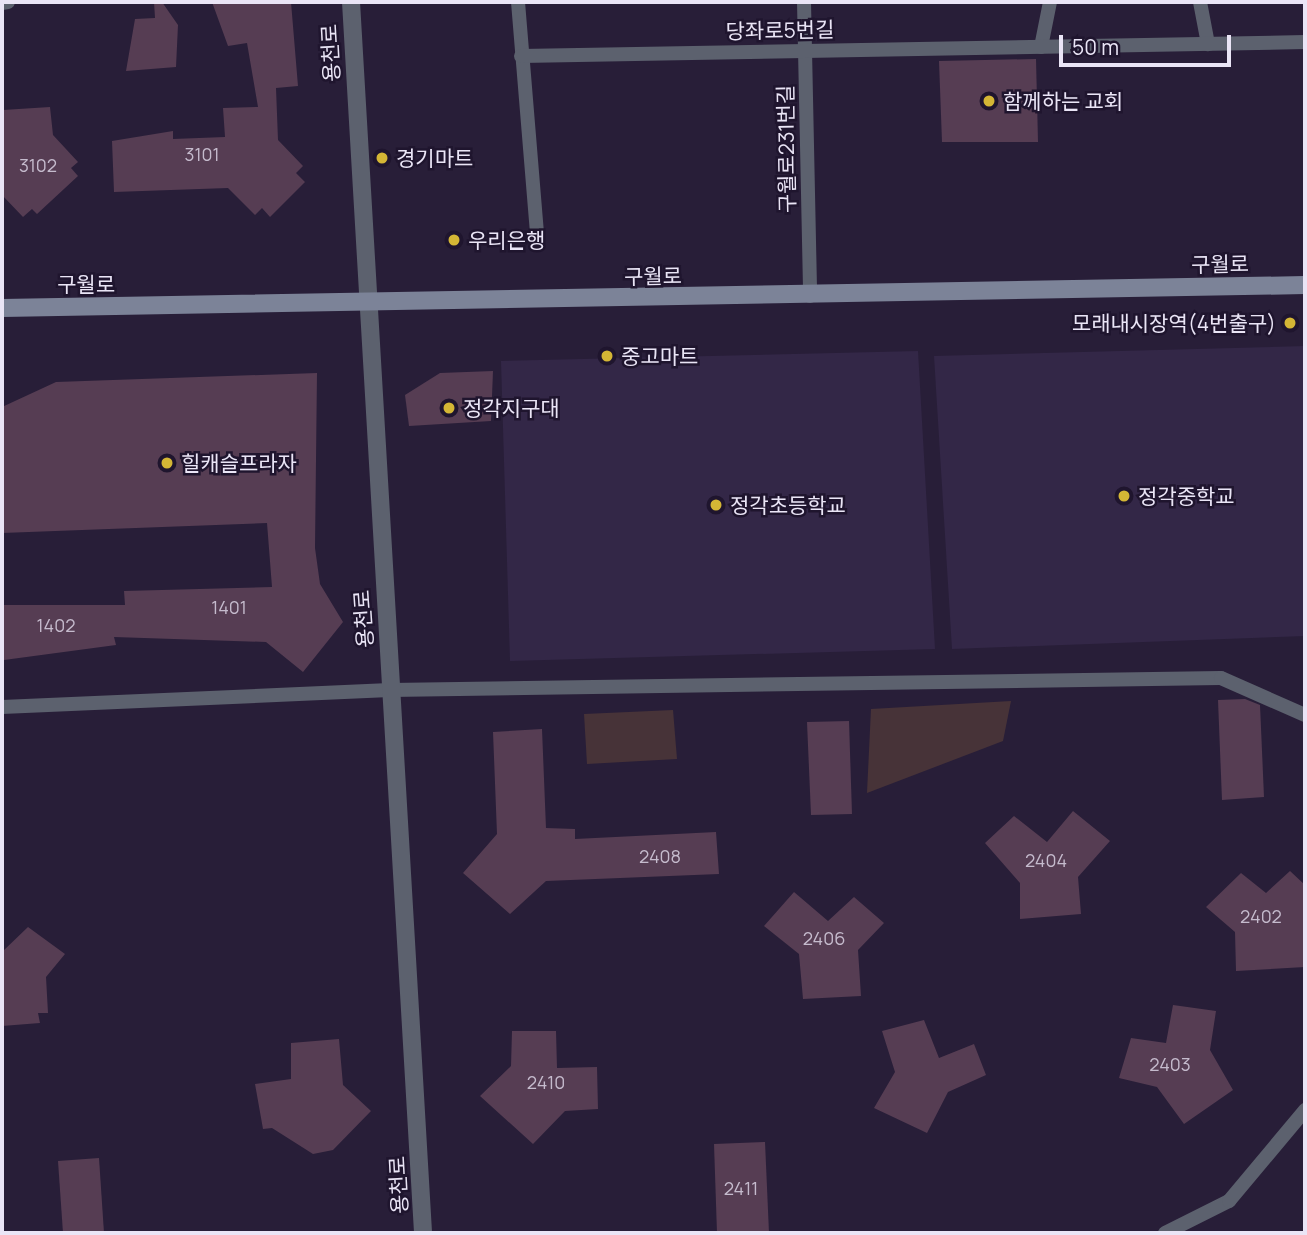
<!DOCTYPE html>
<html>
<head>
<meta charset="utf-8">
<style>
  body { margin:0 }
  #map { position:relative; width:1307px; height:1235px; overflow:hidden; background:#281e38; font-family:Manrope,"Noto Sans KR",sans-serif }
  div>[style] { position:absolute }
  .built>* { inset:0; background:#332747 }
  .green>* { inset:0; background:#473338 }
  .building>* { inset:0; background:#563d53 }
  .service>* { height:14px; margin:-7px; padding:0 7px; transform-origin:7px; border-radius:7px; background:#5c616e }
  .tertiary>* { height:18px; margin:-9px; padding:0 9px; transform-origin:9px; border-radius:9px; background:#5c616e }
  .secondary>* { height:18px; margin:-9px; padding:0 9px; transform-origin:9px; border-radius:9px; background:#7c8398 }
  .dots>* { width:19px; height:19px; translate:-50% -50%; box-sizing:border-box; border:4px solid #1f152e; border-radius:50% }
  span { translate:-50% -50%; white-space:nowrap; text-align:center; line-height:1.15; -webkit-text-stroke:5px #1f152e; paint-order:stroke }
  .number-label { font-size:18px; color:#c5bbcd }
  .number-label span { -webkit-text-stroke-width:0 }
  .street-label { font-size:21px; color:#eae5f6 }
  .poi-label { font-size:21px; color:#eae5f6 }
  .left { translate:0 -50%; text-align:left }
  .right { translate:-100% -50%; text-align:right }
  .frame { position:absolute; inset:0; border:4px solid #eae5f6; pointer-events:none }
  .scale { position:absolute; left:1059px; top:35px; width:172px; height:32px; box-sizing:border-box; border:4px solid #eae5f6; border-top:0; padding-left:9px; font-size:21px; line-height:24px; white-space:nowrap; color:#eae5f6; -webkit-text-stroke:5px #1f152e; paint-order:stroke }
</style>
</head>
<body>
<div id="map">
  <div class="built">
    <div style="clip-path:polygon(1305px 346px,1305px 636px,952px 649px,934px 356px)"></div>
    <div style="clip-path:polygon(918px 351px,935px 649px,510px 661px,501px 361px)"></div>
  </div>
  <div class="green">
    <div style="clip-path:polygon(1011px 701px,1003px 741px,867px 793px,871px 709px)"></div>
    <div style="clip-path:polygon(673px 710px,677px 759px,587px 764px,584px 714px)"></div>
  </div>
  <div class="building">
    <div style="clip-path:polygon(154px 2px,162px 2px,178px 25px,176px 67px,126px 71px,135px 19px,155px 18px)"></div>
    <div style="clip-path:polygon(212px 2px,291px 2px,298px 86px,276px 88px,278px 140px,303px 166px,296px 173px,305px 182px,270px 217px,262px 208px,255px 215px,228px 188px,114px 192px,112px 141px,173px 131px,173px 139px,225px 137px,223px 108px,258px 107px,247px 43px,228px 46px)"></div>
    <div style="clip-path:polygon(1036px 59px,1038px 142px,942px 142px,939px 61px)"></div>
    <div style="clip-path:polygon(50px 107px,53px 135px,78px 162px,71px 168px,78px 176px,37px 214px,32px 209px,23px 217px,2px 195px,3px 110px)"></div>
    <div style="clip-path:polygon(493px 371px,491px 421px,409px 426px,405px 395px,440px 373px)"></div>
    <div style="clip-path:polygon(317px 373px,315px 548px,320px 584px,343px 622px,303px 672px,266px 642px,114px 637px,116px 645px,4px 660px,2px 605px,125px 605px,124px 591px,272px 587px,267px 523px,2px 533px,2px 407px,56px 382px)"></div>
    <div style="clip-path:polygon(1245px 699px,1260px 705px,1264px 797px,1222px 800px,1218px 700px)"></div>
    <div style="clip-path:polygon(849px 721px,852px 814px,811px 815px,807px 722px)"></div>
    <div style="clip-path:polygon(542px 729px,546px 828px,575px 829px,575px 839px,716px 832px,719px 874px,546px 881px,510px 914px,463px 873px,497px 834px,493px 732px)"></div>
    <div style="clip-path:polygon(1073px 811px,1110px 841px,1078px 877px,1081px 914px,1020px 919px,1020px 883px,985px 843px,1014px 816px,1047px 842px)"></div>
    <div style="clip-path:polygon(1290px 871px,1305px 885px,1305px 967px,1236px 971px,1235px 932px,1206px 907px,1241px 873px,1266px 893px)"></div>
    <div style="clip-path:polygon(794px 892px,828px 921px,854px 897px,884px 923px,858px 950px,861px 996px,803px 999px,799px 954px,764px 926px)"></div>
    <div style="clip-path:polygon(28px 927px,65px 954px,46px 977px,48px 1013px,38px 1013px,40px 1023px,2px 1026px,2px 952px)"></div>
    <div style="clip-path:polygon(1173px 1005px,1216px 1011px,1210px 1050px,1233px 1090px,1184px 1124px,1157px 1087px,1119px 1078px,1131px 1038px,1166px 1043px)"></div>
    <div style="clip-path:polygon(924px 1020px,939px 1058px,974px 1044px,986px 1075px,948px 1092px,927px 1133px,874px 1108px,895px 1072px,882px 1031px)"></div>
    <div style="clip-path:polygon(512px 1031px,556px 1031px,557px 1068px,597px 1067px,598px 1109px,565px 1111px,533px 1144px,480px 1096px,511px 1066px)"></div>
    <div style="clip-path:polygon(339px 1039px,343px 1085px,371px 1111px,333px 1150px,313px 1154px,272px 1128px,263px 1129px,255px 1084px,291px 1079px,291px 1043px)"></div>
    <div style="clip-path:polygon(765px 1142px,769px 1233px,717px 1233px,714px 1144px)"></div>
    <div style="clip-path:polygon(99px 1158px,104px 1233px,63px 1233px,58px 1161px)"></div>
  </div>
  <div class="service">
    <div style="left:518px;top:2px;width:232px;rotate:85.3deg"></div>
    <div style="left:804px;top:2px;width:294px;rotate:88.8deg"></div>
    <div style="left:1200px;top:2px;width:43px;rotate:79.2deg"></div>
    <div style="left:2px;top:3px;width:6px;rotate:-9deg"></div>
    <div style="left:1041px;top:47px;width:46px;rotate:-78.7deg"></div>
    <div style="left:521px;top:56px;width:784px;rotate:-1.02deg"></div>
    <div style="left:2px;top:707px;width:388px;rotate:-2.5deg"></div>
    <div style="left:390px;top:690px;width:831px;rotate:-0.83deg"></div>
    <div style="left:1221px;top:678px;width:92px;rotate:23.8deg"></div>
    <div style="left:1165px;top:1233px;width:72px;rotate:-26.6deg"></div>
    <div style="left:1229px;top:1201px;width:119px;rotate:-50.1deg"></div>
  </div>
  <div class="tertiary">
    <div style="left:351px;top:2px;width:1233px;rotate:86.65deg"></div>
  </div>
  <div class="secondary">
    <div style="left:2px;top:308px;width:1303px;rotate:-1.01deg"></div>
  </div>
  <div class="dots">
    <div style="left:989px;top:101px;background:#d4b635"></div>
    <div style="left:382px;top:158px;background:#d4b635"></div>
    <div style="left:454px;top:240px;background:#d4b635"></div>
    <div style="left:1290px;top:323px;background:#d4b635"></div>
    <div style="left:607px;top:356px;background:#d4b635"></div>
    <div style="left:449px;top:408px;background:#d4b635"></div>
    <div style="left:167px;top:463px;background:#d4b635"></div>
    <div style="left:1124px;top:496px;background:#d4b635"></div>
    <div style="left:716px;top:505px;background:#d4b635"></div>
  </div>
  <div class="number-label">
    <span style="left:202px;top:154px">3101</span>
    <span style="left:38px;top:165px">3102</span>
    <span style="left:229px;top:607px">1401</span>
    <span style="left:56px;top:625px">1402</span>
    <span style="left:660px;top:856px">2408</span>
    <span style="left:1046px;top:860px">2404</span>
    <span style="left:1261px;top:916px">2402</span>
    <span style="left:824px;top:938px">2406</span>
    <span style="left:1170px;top:1064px">2403</span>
    <span style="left:546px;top:1082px">2410</span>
    <span style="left:741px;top:1188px">2411</span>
  </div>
  <div class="street-label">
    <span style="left:780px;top:30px;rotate:-1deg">당좌로5번길</span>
    <span style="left:330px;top:53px;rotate:-93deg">용천로</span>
    <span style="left:786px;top:149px;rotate:-91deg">구월로231번길</span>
    <span style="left:1220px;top:264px;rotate:-1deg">구월로</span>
    <span style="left:653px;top:276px;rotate:-1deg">구월로</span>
    <span style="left:86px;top:284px">구월로</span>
    <span style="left:363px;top:619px;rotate:-94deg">용천로</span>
    <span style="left:398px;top:1185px;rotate:-93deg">용천로</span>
  </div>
  <div class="poi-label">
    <span class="left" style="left:1003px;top:101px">함께하는 교회</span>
    <span class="left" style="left:396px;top:158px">경기마트</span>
    <span class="left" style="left:468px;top:240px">우리은행</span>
    <span class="right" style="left:1276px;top:323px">모래내시장역(4번출구)</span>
    <span class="left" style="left:621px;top:356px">중고마트</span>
    <span class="left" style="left:463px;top:408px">정각지구대</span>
    <span class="left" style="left:181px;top:463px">힐캐슬프라자</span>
    <span class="left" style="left:1138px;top:496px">정각중학교</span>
    <span class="left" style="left:730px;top:505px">정각초등학교</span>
  </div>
  <div class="frame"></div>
  <div class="scale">50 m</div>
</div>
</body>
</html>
